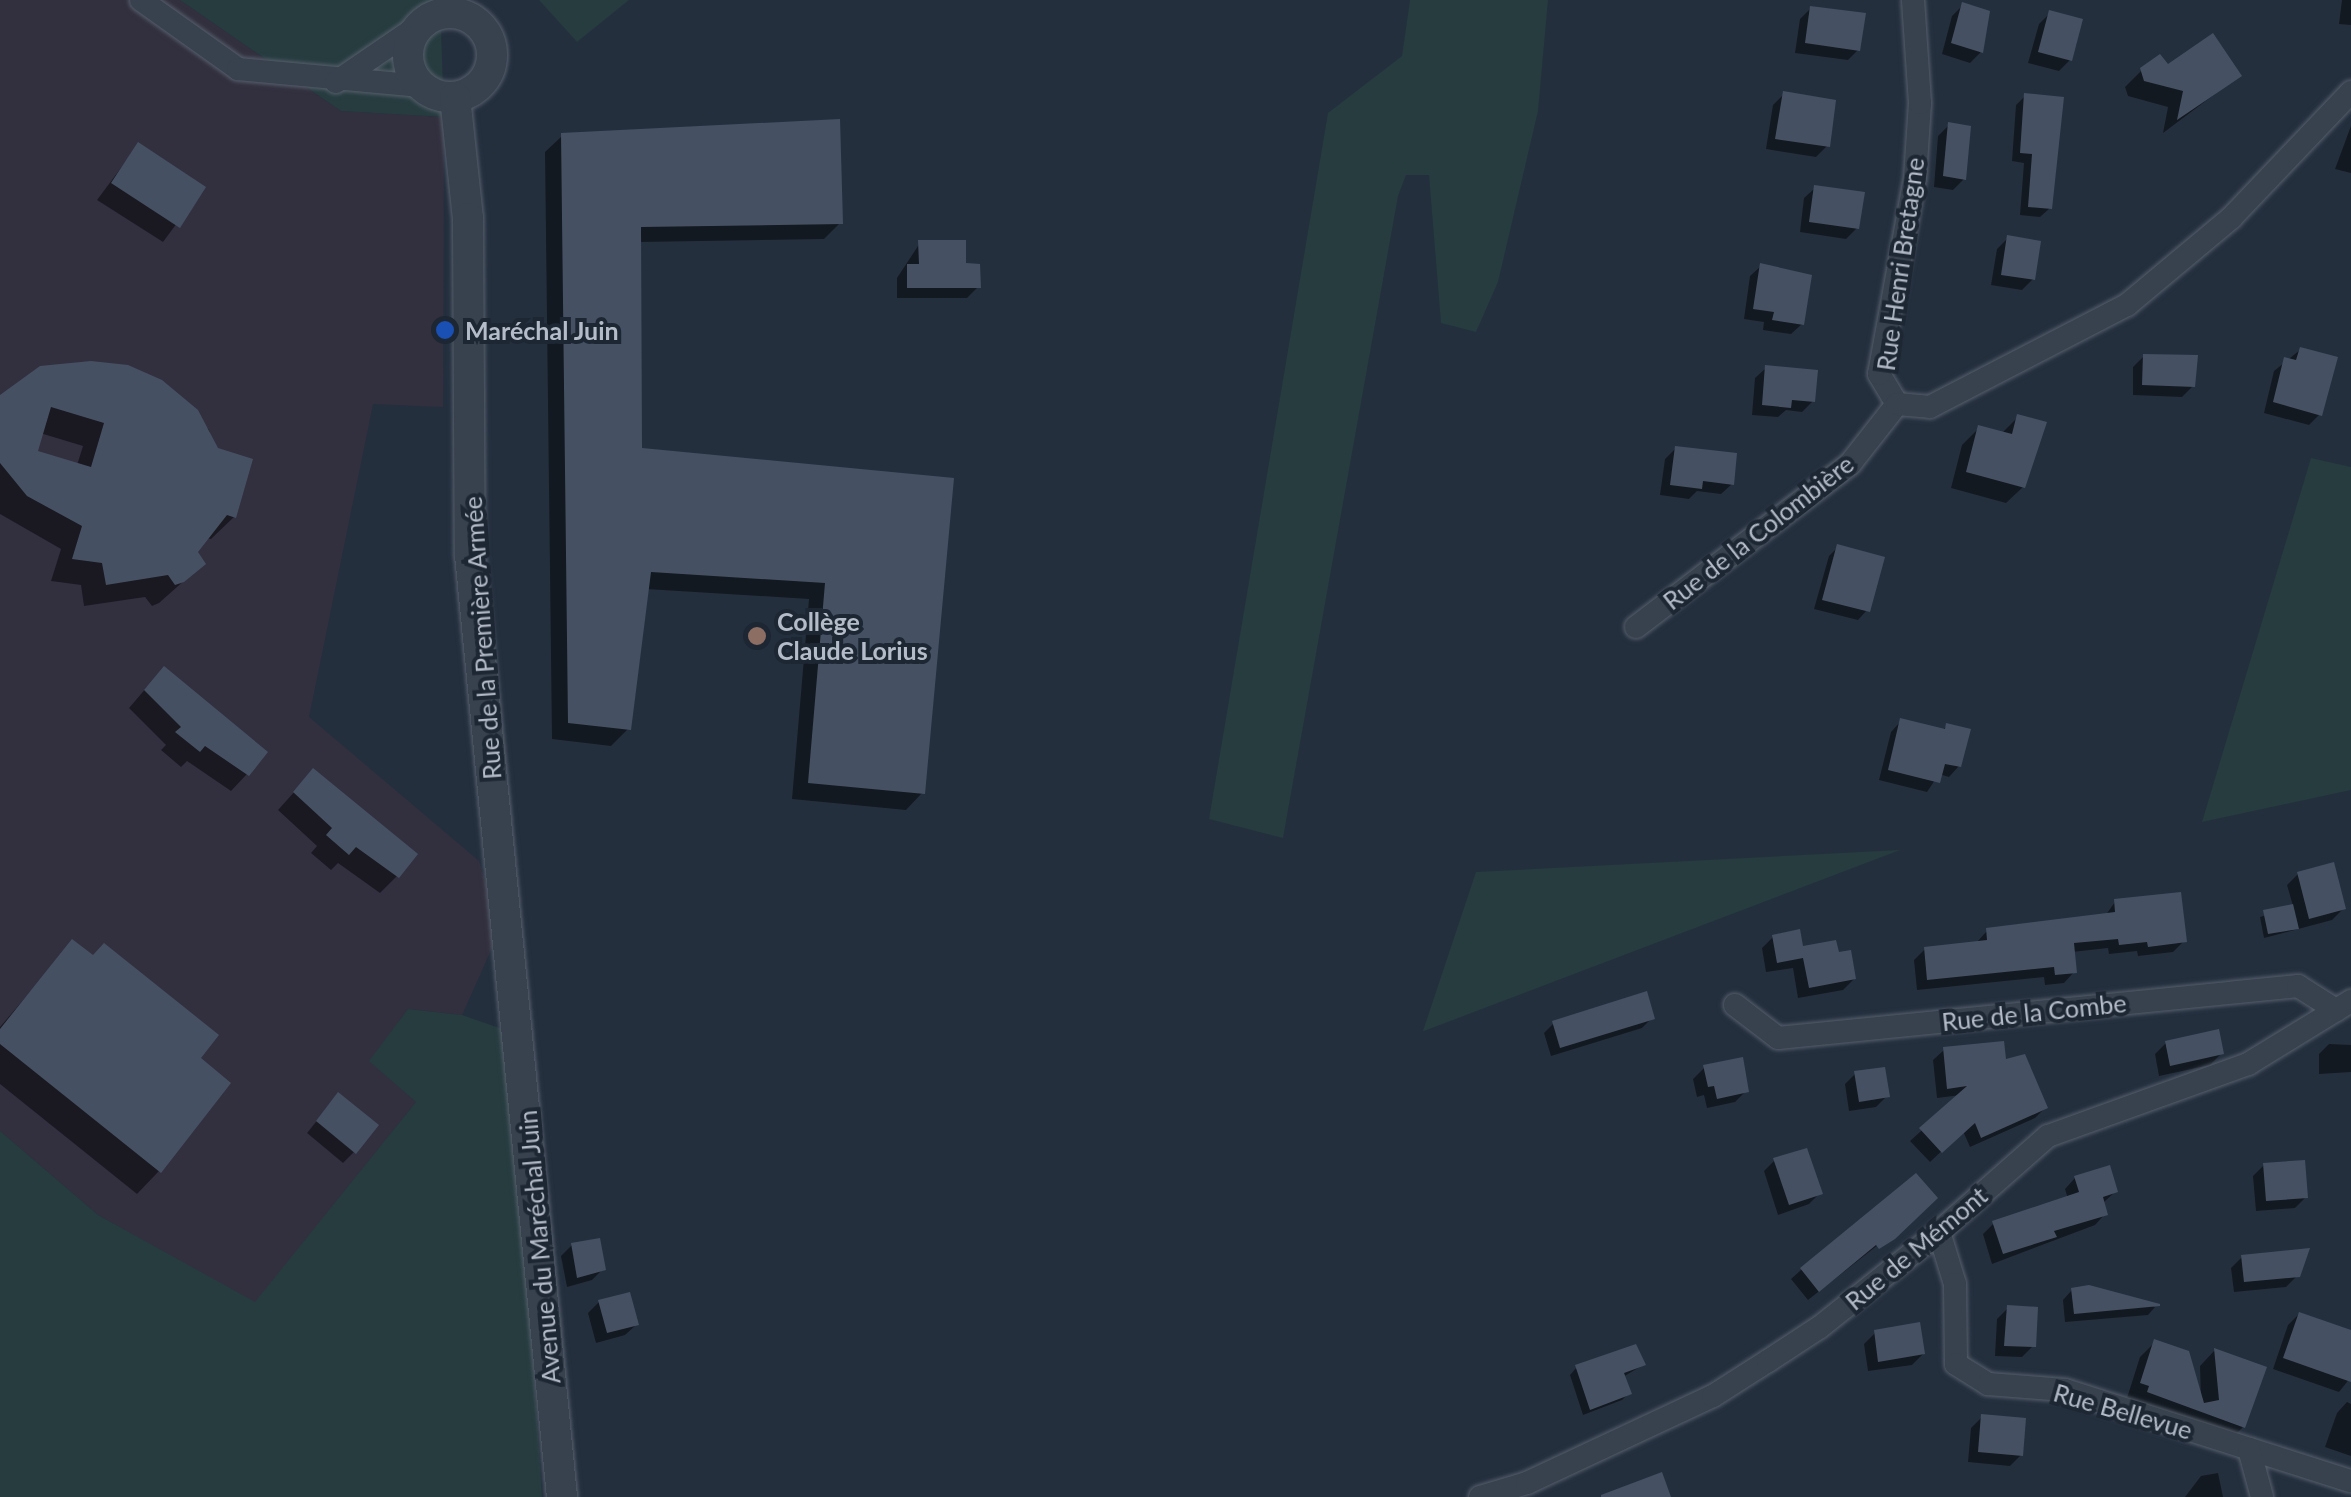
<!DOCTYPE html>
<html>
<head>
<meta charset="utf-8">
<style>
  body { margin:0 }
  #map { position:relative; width:2351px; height:1497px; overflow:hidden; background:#242f3e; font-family:Lato,sans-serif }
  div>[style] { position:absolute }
  .medical>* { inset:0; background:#32303f }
  .green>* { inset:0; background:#263c3f }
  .shadow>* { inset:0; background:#0007 }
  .building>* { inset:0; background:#455162 }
  .roads { filter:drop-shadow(0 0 2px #565f6c) drop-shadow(0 0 2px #565f6c) }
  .minor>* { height:22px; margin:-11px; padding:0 11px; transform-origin:11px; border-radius:11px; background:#38414e }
  .tertiary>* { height:30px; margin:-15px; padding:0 15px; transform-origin:15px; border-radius:15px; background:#38414e }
  .tertiary>.ring { margin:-15px; padding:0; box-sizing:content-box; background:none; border:30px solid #38414e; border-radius:50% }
  .dots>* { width:28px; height:28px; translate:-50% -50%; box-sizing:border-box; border:5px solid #1d2633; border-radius:50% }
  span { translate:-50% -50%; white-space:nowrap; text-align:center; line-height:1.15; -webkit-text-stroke:8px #1d2633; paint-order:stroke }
  .street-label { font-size:25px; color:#b4bcc9 }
  .poi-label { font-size:25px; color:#b4bcc9; font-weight:700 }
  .left { translate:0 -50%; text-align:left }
</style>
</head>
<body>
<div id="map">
  <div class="medical">
    <div style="clip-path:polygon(0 0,180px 0,341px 111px,444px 117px,443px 407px,373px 404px,309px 717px,479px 861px,500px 930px,462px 1015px,408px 1009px,370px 1061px,416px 1102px,255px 1303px,98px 1215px,0 1131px)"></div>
  </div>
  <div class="green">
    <div style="clip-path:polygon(180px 0,440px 0,444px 117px,341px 111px)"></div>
    <div style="clip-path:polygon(539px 0,629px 0,577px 42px)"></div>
    <div style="clip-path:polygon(1410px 0,1548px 0,1538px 111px,1498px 282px,1476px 332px,1441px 323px,1429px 175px,1406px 175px,1398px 196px,1283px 838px,1209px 819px,1328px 113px,1402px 56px)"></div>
    <div style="clip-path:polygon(2311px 458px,2351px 467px,2351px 790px,2202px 822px)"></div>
    <div style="clip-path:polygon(1900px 850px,1424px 1031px,1423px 1031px,1476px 872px)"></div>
    <div style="clip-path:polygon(408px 1009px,462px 1015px,511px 1032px,542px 1497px,0 1497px,0 1131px,98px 1215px,255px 1302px,416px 1102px,369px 1061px)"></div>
  </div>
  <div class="shadow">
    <div style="clip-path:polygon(2342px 0,2351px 0,2351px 25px,2339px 24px)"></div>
    <div style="clip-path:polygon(1963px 5px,1981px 52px,1970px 63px,1942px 54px,1952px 16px)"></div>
    <div style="clip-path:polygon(1811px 8px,1858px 50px,1848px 60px,1795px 53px,1800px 19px)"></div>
    <div style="clip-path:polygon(2050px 13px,2070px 60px,2059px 71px,2028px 63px,2039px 24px)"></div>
    <div style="clip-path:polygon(2167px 68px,2239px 76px,2163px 133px,2168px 107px,2128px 96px,2125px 87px,2142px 70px)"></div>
    <div style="clip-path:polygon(1784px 94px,1827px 146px,1816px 157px,1766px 149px,1773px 105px)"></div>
    <div style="clip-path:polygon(2025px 96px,2050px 208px,2040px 217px,2020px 215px,2024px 163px,2012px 161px,2016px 105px)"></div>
    <div style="clip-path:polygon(1949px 125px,1964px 179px,1953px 190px,1934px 187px,1938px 136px)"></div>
    <div style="clip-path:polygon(2351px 126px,2351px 173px,2335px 169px)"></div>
    <div style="clip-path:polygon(562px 136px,840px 223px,824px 239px,639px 242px,640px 450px,951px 481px,922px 793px,906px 810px,792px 799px,809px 599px,646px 589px,628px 729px,611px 746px,552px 739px,545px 152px)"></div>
    <div style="clip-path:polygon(138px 145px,203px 188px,163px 242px,97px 200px)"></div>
    <div style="clip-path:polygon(1815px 188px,1857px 228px,1846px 239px,1800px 232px,1804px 198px)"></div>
    <div style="clip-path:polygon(2008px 238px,2033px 279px,2022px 290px,1991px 285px,1997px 249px)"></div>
    <div style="clip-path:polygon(920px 243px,963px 266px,978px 287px,967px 298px,897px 298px,897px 278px)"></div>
    <div style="clip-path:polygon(1761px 266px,1802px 324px,1791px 334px,1763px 330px,1764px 322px,1744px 319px,1750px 276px)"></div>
    <div style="clip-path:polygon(2300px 350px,2320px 414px,2309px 425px,2264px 413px,2274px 371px)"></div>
    <div style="clip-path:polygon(2144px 356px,2193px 386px,2182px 397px,2133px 395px,2133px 367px)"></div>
    <div style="clip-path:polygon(1766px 368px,1813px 401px,1802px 412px,1786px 410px,1778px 417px,1752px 415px,1755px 378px)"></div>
    <div style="clip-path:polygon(evenodd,180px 396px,209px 430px,234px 517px,211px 539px,206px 538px,195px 552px,203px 564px,159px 603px,152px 606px,145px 597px,84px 606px,81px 585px,51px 581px,61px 549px,0 514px,0 399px,180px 396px,40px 433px,83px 446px,77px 465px,35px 452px,40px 433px)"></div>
    <div style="clip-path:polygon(2018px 417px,2023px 487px,2006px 503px,1951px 488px,1962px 445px,1979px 428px,2001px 434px)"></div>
    <div style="clip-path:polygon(1676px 448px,1732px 484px,1721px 494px,1697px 491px,1689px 499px,1660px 495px,1665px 459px)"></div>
    <div style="clip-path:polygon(1838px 547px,1867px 610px,1858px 620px,1814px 609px,1829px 556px)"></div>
    <div style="clip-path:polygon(147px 687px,247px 774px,231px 791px,187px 761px,181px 767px,161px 750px,166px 745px,129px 708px)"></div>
    <div style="clip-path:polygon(1901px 721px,1942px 731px,1947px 726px,1959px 766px,1949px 777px,1939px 774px,1927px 792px,1879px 780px,1891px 732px)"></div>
    <div style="clip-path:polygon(313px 771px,397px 876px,380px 893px,338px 863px,331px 870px,311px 853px,317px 846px,278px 810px)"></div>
    <div style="clip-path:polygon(2298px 874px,2343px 909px,2332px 920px,2264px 938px,2260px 917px,2293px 906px,2287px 885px)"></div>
    <div style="clip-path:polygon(2115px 902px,2184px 941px,2173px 952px,2138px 956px,2137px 951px,2109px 954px,2108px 948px,2072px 952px,2074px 972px,2064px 983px,2045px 985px,2044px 977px,1917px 990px,1914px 960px,1925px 949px,1977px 942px,1987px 931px,2105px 916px)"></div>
    <div style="clip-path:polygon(1773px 937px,1801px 949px,1837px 955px,1854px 979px,1843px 990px,1798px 998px,1793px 968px,1766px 972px,1762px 948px)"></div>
    <div style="clip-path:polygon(73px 942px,197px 1059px,159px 1171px,137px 1194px,0 1084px,0 1027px)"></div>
    <div style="clip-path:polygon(1652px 1018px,1642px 1028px,1551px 1056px,1544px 1033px,1554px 1023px)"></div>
    <div style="clip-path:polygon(2166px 1043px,2221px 1054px,2210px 1065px,2159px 1076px,2155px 1054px)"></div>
    <div style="clip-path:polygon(2329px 1044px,2351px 1045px,2351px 1072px,2319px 1074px,2319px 1054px)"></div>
    <div style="clip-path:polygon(1944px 1050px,2004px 1062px,2046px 1107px,2035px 1118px,1970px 1147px,1963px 1131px,1930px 1162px,1910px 1141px,1961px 1095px,1937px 1098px,1933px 1060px)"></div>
    <div style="clip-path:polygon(1704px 1068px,1746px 1091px,1735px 1102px,1707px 1108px,1704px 1095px,1697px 1097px,1693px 1079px)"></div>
    <div style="clip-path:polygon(1856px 1073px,1887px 1096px,1876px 1107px,1849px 1111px,1845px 1084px)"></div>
    <div style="clip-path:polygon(328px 1107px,354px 1152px,343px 1163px,307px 1133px)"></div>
    <div style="clip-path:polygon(1774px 1161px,1820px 1193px,1809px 1204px,1778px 1215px,1764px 1171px)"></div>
    <div style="clip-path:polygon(2264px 1165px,2306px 1197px,2295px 1208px,2256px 1211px,2253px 1176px)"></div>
    <div style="clip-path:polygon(2075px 1178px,2115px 1192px,2104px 1202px,2105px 1214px,2095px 1225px,1992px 1264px,1983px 1234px,1993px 1224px,2068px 1199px,2065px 1189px)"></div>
    <div style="clip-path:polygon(1925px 1208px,1808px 1300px,1791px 1279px,1801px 1270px)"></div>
    <div style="clip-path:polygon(572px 1245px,603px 1269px,592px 1280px,567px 1287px,561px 1256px)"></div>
    <div style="clip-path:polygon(2242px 1257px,2298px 1275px,2286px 1287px,2234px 1292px,2231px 1268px)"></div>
    <div style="clip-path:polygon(2089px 1287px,2155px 1307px,2148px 1315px,2065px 1322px,2063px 1300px,2072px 1290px)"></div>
    <div style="clip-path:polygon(599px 1302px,636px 1325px,625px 1335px,596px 1343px,588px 1313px)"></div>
    <div style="clip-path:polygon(2008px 1308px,2033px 1346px,2022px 1357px,1995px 1356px,1997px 1319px)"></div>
    <div style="clip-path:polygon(2299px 1314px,2351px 1333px,2351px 1377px,2339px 1392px,2273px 1369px,2288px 1325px)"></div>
    <div style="clip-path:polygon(1875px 1333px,1923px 1354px,1912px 1365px,1868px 1371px,1864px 1344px)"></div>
    <div style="clip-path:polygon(2155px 1342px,2201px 1399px,2200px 1366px,2214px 1351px,2264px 1369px,2243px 1427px,2228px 1442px,2127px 1398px,2140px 1357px)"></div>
    <div style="clip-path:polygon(1643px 1365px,1623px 1377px,1629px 1393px,1622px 1400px,1583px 1415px,1570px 1375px,1577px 1367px)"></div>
    <div style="clip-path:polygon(2347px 1402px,2351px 1404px,2351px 1456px,2325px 1447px,2337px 1413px)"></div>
    <div style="clip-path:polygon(1982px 1417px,2021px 1455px,2010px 1466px,1968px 1462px,1971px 1428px)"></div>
    <div style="clip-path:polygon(2218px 1473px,2223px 1497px,2185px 1497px,2201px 1476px)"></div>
  </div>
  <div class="building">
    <div style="clip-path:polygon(1962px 2px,1990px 11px,1983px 53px,1951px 43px)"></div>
    <div style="clip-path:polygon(1810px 6px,1866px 13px,1860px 51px,1805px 43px)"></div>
    <div style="clip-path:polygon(2049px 10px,2083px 19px,2072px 61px,2038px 52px)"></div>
    <div style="clip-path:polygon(2213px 33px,2242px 76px,2177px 120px,2183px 91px,2144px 81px,2140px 68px,2160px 54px,2168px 64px)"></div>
    <div style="clip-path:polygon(1783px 91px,1836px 100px,1830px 147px,1775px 139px)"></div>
    <div style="clip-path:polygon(2024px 93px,2064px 97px,2052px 209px,2028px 207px,2032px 154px,2020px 153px)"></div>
    <div style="clip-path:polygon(840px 119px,843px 224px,641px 227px,642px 448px,954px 478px,925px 794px,808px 783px,825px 583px,651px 572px,631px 730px,568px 723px,561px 133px)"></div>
    <div style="clip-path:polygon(1948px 122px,1971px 126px,1966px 180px,1943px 176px)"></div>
    <div style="clip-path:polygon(138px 142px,206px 187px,180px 228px,111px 183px)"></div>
    <div style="clip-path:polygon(1814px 185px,1865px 192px,1859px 229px,1809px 222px)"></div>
    <div style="clip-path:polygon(2007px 235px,2041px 241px,2035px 280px,2001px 275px)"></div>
    <div style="clip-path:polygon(918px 240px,966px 240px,966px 263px,980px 264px,981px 288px,907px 288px,907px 264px,919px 264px)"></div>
    <div style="clip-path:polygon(1760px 263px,1812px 275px,1804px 325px,1772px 320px,1774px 312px,1753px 309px)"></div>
    <div style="clip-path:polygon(2300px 347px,2338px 357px,2322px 416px,2273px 402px,2284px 357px,2296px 360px)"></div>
    <div style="clip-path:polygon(2143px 354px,2198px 355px,2195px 387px,2142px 385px)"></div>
    <div style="clip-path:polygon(evenodd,91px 361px,128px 365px,162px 380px,198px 410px,218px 448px,253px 459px,236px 518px,227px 515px,198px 552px,206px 564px,184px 582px,175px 585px,168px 575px,106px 585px,102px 563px,72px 559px,82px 526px,27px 496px,0 463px,0 395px,40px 366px,91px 361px,51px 407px,104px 423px,91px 467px,38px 451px,51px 407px)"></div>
    <div style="clip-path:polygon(1765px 365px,1818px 370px,1815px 402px,1792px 400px,1791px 408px,1762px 405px)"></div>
    <div style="clip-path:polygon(2017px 414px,2047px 422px,2025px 488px,1966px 472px,1978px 425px,2012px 434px)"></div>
    <div style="clip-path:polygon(1675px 446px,1737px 453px,1734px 485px,1703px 481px,1702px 489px,1670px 485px)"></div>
    <div style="clip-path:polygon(1837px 544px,1885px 557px,1870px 612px,1822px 600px)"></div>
    <div style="clip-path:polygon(164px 666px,268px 752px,249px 776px,205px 746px,200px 752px,175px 732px,181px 727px,144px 690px)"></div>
    <div style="clip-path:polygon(1900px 718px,1945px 729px,1946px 723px,1971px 729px,1961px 767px,1945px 764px,1940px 783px,1888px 770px)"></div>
    <div style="clip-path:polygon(313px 768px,418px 854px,399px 878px,356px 847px,349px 855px,326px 835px,332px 828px,293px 792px)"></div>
    <div style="clip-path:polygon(2334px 862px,2346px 909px,2309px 919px,2297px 872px)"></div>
    <div style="clip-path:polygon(2181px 892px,2187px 942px,2148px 947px,2147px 942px,2119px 945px,2118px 939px,2074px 943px,2077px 973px,2055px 975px,2054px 967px,1927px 980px,1924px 947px,1987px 940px,1986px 928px,2115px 912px,2114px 899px)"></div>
    <div style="clip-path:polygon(2293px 904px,2299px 929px,2268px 934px,2263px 910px)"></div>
    <div style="clip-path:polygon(1800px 929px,1803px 946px,1836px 940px,1839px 952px,1851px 950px,1856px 979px,1809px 988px,1803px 958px,1777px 963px,1772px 935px)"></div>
    <div style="clip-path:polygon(72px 939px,93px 955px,104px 943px,219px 1035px,201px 1058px,231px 1083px,161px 1173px,0 1044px,0 1029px)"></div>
    <div style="clip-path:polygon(1647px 991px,1655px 1019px,1560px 1048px,1552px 1021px)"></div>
    <div style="clip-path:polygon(2219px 1029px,2224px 1054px,2170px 1066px,2165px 1041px)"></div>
    <div style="clip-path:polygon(2004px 1041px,2006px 1059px,2025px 1054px,2048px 1108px,1981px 1138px,1975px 1123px,1942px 1153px,1919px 1128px,1967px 1086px,1947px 1089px,1943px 1047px)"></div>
    <div style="clip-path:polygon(1743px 1057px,1749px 1092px,1717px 1099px,1714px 1086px,1708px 1087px,1703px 1065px)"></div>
    <div style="clip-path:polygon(1885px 1067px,1890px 1097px,1859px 1102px,1854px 1071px)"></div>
    <div style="clip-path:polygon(338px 1092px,379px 1125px,356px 1154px,316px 1121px)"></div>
    <div style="clip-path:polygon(1807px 1148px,1823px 1194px,1789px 1205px,1773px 1158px)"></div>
    <div style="clip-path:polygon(2305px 1160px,2308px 1198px,2266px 1201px,2263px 1163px)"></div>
    <div style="clip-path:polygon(2110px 1165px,2118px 1192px,2103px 1197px,2108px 1215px,2054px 1231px,2057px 1237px,2003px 1254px,1992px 1221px,2079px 1192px,2074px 1176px)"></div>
    <div style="clip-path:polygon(1916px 1173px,1938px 1198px,1895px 1239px,1879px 1249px,1876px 1245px,1819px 1292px,1800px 1268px)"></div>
    <div style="clip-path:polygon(600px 1238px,606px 1270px,577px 1278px,571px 1243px)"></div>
    <div style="clip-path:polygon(2310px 1248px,2300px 1277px,2244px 1282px,2241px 1255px)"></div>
    <div style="clip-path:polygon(2089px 1285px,2160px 1304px,2160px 1306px,2074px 1314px,2071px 1288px)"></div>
    <div style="clip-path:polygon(630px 1292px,639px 1325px,607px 1333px,598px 1300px)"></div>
    <div style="clip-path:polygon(2007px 1305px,2038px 1307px,2036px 1347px,2004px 1346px)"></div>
    <div style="clip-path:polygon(2299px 1312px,2351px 1330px,2351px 1382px,2283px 1358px)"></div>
    <div style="clip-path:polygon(1920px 1322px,1925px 1354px,1878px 1362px,1874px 1330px)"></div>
    <div style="clip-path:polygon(2154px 1339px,2189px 1351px,2204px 1403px,2219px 1400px,2214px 1348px,2267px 1367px,2245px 1428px,2147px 1392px,2149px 1386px,2140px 1383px)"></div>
    <div style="clip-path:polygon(1636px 1344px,1646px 1365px,1624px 1373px,1632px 1394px,1590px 1410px,1575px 1365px)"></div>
    <div style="clip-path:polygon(1981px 1414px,2026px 1418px,2023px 1456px,1978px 1452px)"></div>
    <div style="clip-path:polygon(1662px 1472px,1671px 1497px,1601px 1497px,1601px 1495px)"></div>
  </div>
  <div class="roads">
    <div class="minor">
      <div style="left:141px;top:0;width:119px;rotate:35.4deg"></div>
      <div style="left:238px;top:69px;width:184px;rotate:5.3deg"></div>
      <div style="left:336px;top:82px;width:103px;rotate:-34.3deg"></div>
      <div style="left:1897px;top:404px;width:35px;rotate:-121deg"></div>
      <div style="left:1879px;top:374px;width:199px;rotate:-79.6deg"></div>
      <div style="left:1915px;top:178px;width:75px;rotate:-86.2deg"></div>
      <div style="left:1920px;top:103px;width:103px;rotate:-93.9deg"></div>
      <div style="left:1636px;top:627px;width:269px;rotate:-37.3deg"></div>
      <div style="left:1850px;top:464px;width:76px;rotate:-51.9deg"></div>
      <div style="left:1897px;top:404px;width:33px;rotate:5deg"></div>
      <div style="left:1930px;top:407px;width:222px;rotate:-27.4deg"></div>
      <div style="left:2127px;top:305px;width:136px;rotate:-39.9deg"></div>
      <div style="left:2231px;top:218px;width:174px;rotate:-46.4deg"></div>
      <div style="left:1735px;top:1005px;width:54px;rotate:37.5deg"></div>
      <div style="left:1778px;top:1038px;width:523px;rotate:-5.71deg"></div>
      <div style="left:2298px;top:986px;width:45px;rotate:32.3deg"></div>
      <div style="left:1939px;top:1232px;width:54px;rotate:72.9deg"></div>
      <div style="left:1955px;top:1284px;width:80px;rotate:89.3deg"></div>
      <div style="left:1956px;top:1364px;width:38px;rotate:32deg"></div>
      <div style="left:1988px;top:1384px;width:77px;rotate:4.5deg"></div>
      <div style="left:2065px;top:1390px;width:300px;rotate:17.7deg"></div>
      <div style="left:2249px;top:1449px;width:50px;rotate:74.8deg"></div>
      <div style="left:1480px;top:1497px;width:49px;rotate:-16.6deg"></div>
      <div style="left:1527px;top:1483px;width:205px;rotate:-25.1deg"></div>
      <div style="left:1713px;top:1396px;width:65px;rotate:-32.5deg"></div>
      <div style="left:1768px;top:1361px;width:62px;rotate:-33.2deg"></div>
      <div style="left:1820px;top:1327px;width:152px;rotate:-38.6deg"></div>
      <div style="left:1939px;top:1232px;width:145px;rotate:-41.4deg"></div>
      <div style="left:2048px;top:1136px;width:213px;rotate:-19.8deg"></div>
      <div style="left:2248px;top:1064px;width:121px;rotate:-31.5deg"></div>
    </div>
    <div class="tertiary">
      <div class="ring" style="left:408px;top:13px;width:54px;height:54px"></div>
      <div style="left:455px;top:97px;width:122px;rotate:83.9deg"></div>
      <div style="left:468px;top:218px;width:337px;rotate:89.7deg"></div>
      <div style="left:470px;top:555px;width:946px;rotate:84.42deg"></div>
    </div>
  </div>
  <div class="dots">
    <div style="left:445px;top:330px;background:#1a4fb4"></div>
    <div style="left:757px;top:636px;background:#8d6e63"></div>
  </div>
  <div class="street-label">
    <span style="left:1900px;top:264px;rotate:-82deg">Rue Henri Bretagne</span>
    <span style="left:1758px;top:532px;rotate:-38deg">Rue de la Colombière</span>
    <span style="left:482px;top:638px;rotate:-94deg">Rue de la Première Armée</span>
    <span style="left:2034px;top:1012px;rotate:-6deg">Rue de la Combe</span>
    <span style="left:539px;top:1247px;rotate:-95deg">Avenue du Maréchal Juin</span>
    <span style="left:1916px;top:1248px;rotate:-40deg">Rue de Mémont</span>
    <span style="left:2123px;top:1411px;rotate:16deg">Rue Bellevue</span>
  </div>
  <div class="poi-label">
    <span class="left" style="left:465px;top:330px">Maréchal Juin</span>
    <span class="left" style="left:777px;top:636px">Collège<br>Claude Lorius</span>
  </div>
</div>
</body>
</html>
